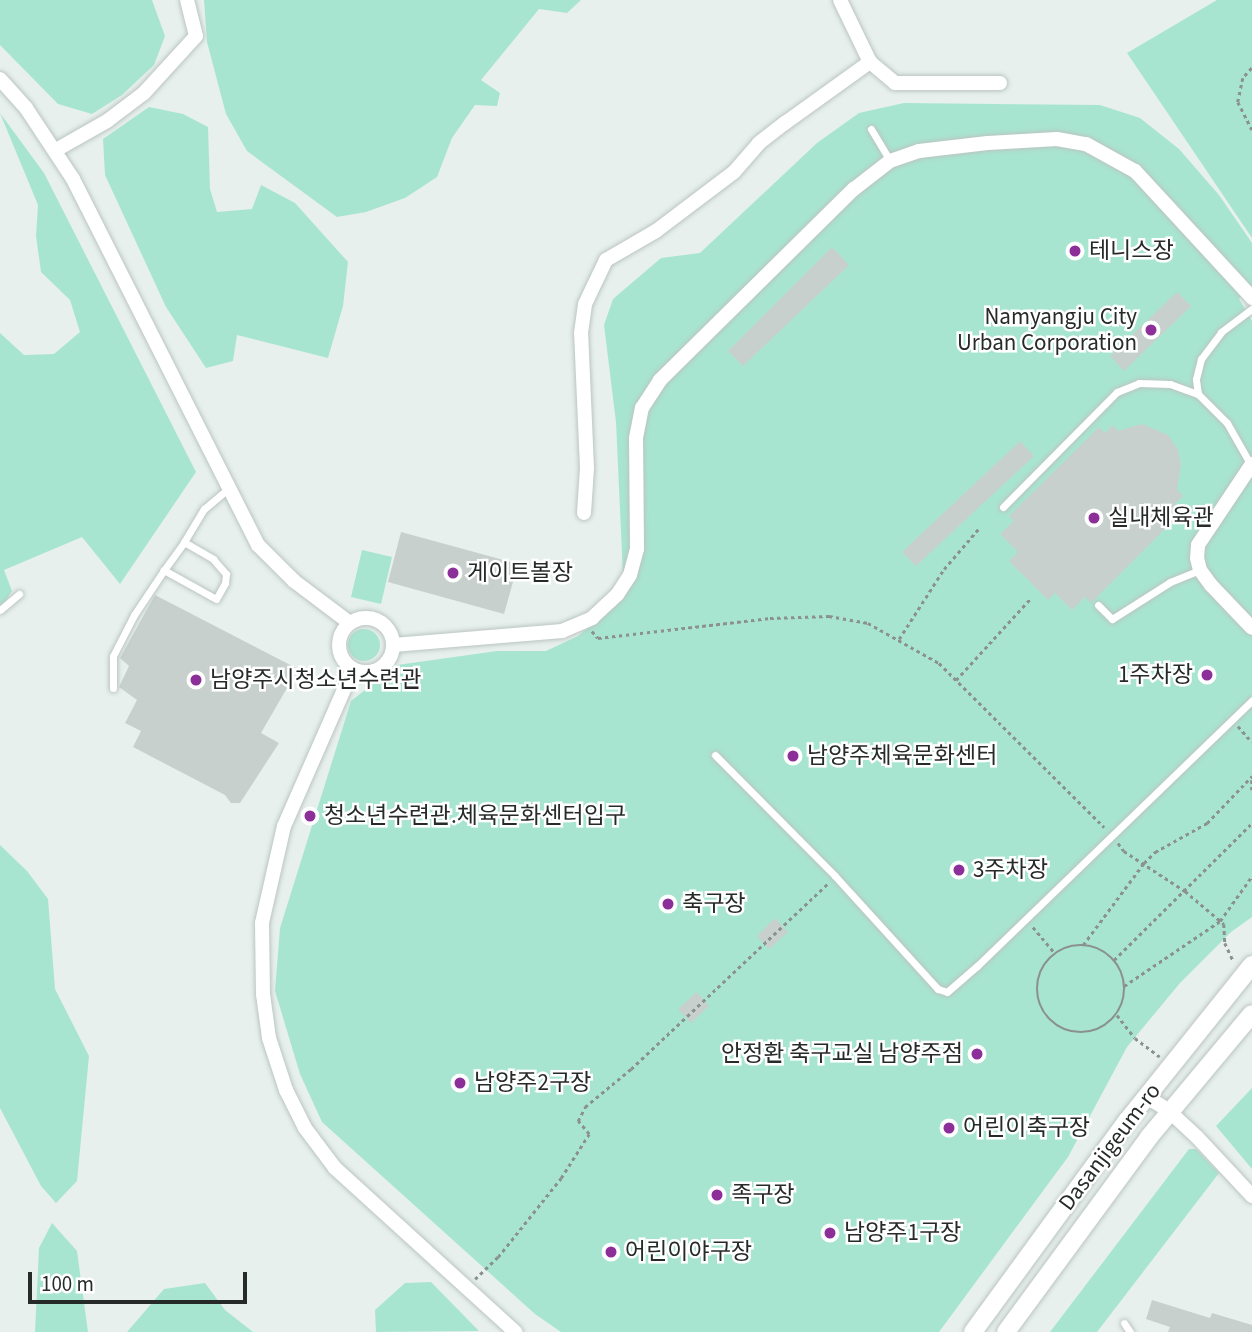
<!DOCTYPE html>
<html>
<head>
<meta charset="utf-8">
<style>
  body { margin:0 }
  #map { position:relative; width:1252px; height:1332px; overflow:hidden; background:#e7f0ed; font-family:"Source Sans 3","Noto Sans KR",sans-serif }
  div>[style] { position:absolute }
  .green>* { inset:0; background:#a8e5d1 }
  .round { border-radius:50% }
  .building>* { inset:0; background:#c7d0cd }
  .path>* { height:2.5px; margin-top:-1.25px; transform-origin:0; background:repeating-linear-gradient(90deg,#8a918f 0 3.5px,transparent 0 7px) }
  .path>.ring { margin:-1.25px; padding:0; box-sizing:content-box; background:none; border:2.5px solid #8a918f; border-radius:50% }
  .roads { filter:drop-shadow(0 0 2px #bbc5c1) drop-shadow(0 0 2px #bbc5c1) }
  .service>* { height:7px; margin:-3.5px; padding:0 3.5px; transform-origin:3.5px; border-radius:3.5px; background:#fff }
  .minor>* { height:14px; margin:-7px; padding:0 7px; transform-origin:7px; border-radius:7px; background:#fff }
  .minor>.ring { margin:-7px; padding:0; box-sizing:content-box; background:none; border:14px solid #fff; border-radius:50% }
  .tertiary>* { height:18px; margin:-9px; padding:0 9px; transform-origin:9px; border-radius:9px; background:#fff }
  .dots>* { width:19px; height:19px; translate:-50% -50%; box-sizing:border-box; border:4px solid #fff; border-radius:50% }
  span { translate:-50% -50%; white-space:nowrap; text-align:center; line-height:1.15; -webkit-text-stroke:5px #fff; paint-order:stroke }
  .poi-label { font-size:23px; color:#262a29 }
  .left { translate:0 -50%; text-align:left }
  .right { translate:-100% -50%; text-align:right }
  .street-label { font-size:23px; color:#262a29 }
  .scale { position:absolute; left:28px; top:1272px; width:219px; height:32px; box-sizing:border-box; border:4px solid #262a29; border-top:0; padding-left:9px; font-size:21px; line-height:24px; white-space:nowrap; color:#262a29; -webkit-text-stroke:5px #fff; paint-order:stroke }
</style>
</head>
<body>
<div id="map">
  <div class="green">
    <div style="clip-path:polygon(0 0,152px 0,165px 36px,154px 65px,122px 95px,92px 114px,58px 104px,0 45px)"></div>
    <div style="clip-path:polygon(204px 0,581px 0,567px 13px,539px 9px,481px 80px,500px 93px,497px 106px,475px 105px,452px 138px,437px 177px,405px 198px,366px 212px,337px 217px,247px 151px,226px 114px,207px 42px)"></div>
    <div style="clip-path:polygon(1217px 0,1252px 0,1252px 238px,1127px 53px)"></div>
    <div style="clip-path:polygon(904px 103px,1100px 105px,1140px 118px,1179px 149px,1219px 195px,1252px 243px,1252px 286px,1239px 299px,1252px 321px,1252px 917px,1231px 932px,1180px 983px,1127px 1047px,1068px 1157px,939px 1332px,561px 1332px,535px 1314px,322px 1122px,300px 1074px,275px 991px,280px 928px,351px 701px,397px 665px,497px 651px,546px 651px,578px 636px,624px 597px,616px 422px,604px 325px,613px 299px,661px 258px,700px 253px,817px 143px,859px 113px)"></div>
    <div style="clip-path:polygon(149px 107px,183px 114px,208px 127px,210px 189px,217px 212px,252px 209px,261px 185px,295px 203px,348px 262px,343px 306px,328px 358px,237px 335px,233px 361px,206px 368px,166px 307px,105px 175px,103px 139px)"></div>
    <div style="clip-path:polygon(0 113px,44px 173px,196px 472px,120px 584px,82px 537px,4px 570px,12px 591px,0 610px,0 333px,24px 355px,54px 354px,80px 332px,70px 300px,41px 272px,36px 236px,38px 205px)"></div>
    <div style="clip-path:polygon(362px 550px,392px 557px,381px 604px,351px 597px)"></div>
    <div class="round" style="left:348px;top:629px;width:32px;height:32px"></div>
    <div style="clip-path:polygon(0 845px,27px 871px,48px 899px,55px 989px,89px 1056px,77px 1181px,56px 1203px,41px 1186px,0 1108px)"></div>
    <div style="clip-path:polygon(1252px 1088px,1252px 1169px,1216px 1126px)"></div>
    <div style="clip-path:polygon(1189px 1149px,1196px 1149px,1219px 1173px,1097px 1332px,1050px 1332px)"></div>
    <div style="clip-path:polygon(52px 1223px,77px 1251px,88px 1332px,35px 1332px,39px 1248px)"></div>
    <div style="clip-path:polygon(431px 1282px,479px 1331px,376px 1332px,375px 1310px,405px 1283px)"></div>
    <div style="clip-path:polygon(205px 1283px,225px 1310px,253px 1332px,127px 1332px,164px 1289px)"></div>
  </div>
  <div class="building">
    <div style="clip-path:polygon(832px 247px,849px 265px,743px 366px,728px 351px)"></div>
    <div style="clip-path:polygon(1177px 292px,1191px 306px,1124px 371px,1110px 356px)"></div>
    <div style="clip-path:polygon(1142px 424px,1168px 435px,1178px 450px,1181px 465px,1177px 489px,1183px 496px,1175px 504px,1183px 511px,1091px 603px,1085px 597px,1072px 610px,1055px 593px,1048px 600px,1009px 561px,1018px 552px,1000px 534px,1014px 521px,1009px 516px,1099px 427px,1105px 433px,1113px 425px,1118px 431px)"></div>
    <div style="clip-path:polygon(1020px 441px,1034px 456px,916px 566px,902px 552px)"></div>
    <div style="clip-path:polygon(401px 532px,518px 564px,504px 614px,388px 582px)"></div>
    <div style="clip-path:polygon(155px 595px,298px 669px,261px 733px,279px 743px,240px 803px,231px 803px,225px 795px,133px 747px,141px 731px,125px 723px,137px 700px,119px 687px,129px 666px,120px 658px)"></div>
    <div style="clip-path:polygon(775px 918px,788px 932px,769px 949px,757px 936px)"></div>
    <div style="clip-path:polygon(697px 992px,709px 1006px,691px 1023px,678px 1009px)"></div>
    <div style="clip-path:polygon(1152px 1300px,1210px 1318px,1212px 1313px,1252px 1325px,1252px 1332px,1168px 1332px,1170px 1327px,1146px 1319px)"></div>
  </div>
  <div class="path">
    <div style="left:1252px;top:68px;width:13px;rotate:132deg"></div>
    <div style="left:1243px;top:78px;width:25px;rotate:102deg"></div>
    <div style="left:1238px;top:102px;width:31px;rotate:63deg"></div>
    <div style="left:592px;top:631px;width:9px;rotate:49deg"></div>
    <div style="left:598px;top:638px;width:173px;rotate:-6.6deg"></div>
    <div style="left:770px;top:618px;width:59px;rotate:-1.9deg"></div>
    <div style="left:829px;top:616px;width:40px;rotate:10deg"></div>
    <div style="left:868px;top:623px;width:81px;rotate:29.4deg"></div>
    <div style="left:939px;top:663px;width:233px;rotate:44.8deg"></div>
    <div style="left:899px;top:639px;width:83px;rotate:-57.3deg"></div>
    <div style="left:944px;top:569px;width:55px;rotate:-49.4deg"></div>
    <div style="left:956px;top:680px;width:110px;rotate:-47.6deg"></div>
    <div style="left:1238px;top:726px;width:21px;rotate:49deg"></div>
    <div style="left:1252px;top:780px;width:10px;rotate:90deg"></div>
    <div style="left:1118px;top:843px;width:10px;rotate:53deg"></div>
    <div style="left:1124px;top:851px;width:73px;rotate:33.3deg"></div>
    <div style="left:1185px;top:891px;width:51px;rotate:40.2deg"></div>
    <div style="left:1224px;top:924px;width:19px;rotate:87deg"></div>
    <div style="left:1225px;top:943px;width:19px;rotate:65deg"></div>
    <div style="left:1033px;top:927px;width:35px;rotate:50deg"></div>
    <div style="left:1083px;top:945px;width:102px;rotate:-53.4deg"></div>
    <div style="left:1144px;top:863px;width:16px;rotate:-45deg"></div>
    <div style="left:1155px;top:852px;width:60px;rotate:-29.1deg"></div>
    <div style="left:1207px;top:823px;width:65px;rotate:-46.2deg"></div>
    <div class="ring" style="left:1037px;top:945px;width:85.5px;height:85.5px"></div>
    <div style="left:1114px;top:960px;width:194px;rotate:-44.8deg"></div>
    <div style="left:1124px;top:986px;width:116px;rotate:-34.1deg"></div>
    <div style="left:1220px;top:921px;width:55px;rotate:-54.6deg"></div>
    <div style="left:1117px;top:1015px;width:29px;rotate:52deg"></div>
    <div style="left:1135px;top:1038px;width:31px;rotate:37deg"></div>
    <div style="left:475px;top:1279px;width:32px;rotate:-44deg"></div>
    <div style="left:498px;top:1257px;width:101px;rotate:-51.4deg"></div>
    <div style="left:561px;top:1178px;width:52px;rotate:-57.5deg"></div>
    <div style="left:589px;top:1134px;width:17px;rotate:-130deg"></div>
    <div style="left:578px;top:1121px;width:16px;rotate:-63deg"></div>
    <div style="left:585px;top:1107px;width:60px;rotate:-39.6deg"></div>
    <div style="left:631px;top:1069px;width:270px;rotate:-43.3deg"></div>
  </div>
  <div class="roads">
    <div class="service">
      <div style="left:871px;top:129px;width:37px;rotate:59deg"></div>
      <div style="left:1198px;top:394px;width:15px;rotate:-98deg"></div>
      <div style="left:1196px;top:379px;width:21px;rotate:-76deg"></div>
      <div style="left:1201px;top:359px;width:34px;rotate:-53deg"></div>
      <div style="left:1221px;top:332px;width:39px;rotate:-37deg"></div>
      <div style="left:1003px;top:507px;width:162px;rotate:-45.3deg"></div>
      <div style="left:1117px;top:392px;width:24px;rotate:-22deg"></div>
      <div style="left:1139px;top:383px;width:31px;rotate:2deg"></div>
      <div style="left:1170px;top:384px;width:30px;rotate:20deg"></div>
      <div style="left:1198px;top:394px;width:41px;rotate:45deg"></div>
      <div style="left:1227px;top:423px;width:48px;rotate:60.3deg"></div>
      <div style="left:184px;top:542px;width:34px;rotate:30deg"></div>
      <div style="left:213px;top:559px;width:20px;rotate:49deg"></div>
      <div style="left:226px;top:574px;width:9px;rotate:96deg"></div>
      <div style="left:225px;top:583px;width:18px;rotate:119deg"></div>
      <div style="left:216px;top:599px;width:60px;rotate:-150.9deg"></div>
      <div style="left:164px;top:570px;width:34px;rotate:-54deg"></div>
      <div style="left:184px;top:542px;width:39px;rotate:-59deg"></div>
      <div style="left:204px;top:509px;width:33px;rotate:-40deg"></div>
      <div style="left:1098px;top:605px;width:20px;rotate:45deg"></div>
      <div style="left:1112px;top:619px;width:69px;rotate:-32.5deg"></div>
      <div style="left:1170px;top:582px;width:32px;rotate:-22deg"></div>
      <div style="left:0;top:610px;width:25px;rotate:-40deg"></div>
      <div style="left:113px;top:688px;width:32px;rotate:-90deg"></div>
      <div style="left:113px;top:656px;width:46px;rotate:-62.9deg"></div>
      <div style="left:134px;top:615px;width:54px;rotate:-56.3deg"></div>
      <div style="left:715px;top:755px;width:170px;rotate:45.2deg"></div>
      <div style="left:835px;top:876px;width:153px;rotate:47.7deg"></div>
      <div style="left:938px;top:989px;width:9px;rotate:18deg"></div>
      <div style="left:947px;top:992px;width:40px;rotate:-41deg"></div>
      <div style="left:977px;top:966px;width:383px;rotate:-44deg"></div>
      <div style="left:1124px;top:1323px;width:11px;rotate:56deg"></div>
    </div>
    <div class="minor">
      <div style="left:840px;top:0;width:69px;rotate:64.2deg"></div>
      <div style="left:870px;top:62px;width:33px;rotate:40deg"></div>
      <div style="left:895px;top:83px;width:105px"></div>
      <div style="left:0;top:79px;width:39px;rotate:48deg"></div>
      <div style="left:26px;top:108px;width:85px;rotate:56.5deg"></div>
      <div style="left:73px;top:179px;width:410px;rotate:63.2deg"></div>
      <div style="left:258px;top:545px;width:51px;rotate:45deg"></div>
      <div style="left:294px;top:581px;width:70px;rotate:36.9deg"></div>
      <div style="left:56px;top:150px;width:59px;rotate:-29.6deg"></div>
      <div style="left:107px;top:121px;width:46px;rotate:-37.1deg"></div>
      <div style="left:144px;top:93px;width:77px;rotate:-47.6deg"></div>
      <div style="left:196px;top:36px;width:37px;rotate:-104deg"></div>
      <div style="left:1252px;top:464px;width:97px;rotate:123.7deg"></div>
      <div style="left:1198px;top:545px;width:13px;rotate:94deg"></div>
      <div style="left:1197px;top:558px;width:12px;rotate:76deg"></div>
      <div style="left:1200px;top:570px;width:19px;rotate:54deg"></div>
      <div style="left:1211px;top:585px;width:59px;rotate:46.4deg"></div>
      <div style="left:584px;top:513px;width:45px;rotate:-86.2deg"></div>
      <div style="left:587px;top:468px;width:135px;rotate:-92.5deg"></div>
      <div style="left:581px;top:333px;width:29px;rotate:-82deg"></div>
      <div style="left:585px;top:304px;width:49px;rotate:-64.5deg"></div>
      <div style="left:606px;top:260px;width:58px;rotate:-30.1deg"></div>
      <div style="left:656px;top:231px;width:98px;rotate:-37.1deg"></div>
      <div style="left:734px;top:172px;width:38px;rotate:-49deg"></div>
      <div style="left:759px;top:143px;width:33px;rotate:-38deg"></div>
      <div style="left:785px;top:123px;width:105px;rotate:-35.7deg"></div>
      <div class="ring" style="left:339px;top:618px;width:40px;height:40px"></div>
      <div style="left:393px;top:645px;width:170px;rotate:-4.7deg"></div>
      <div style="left:562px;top:631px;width:33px;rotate:-23deg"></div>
      <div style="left:592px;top:618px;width:34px;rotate:-43deg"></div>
      <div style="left:617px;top:595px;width:24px;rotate:-57deg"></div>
      <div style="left:630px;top:575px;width:27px;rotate:-75deg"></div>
      <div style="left:637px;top:549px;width:111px;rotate:-90.5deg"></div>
      <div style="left:636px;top:438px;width:31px;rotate:-79deg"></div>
      <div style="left:642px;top:408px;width:33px;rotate:-57deg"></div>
      <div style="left:660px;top:380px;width:272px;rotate:-44.6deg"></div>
      <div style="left:854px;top:189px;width:46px;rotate:-37.9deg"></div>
      <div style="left:890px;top:161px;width:31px;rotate:-19deg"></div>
      <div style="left:919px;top:151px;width:69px;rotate:-6.6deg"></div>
      <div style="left:988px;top:143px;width:69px;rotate:-3.3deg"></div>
      <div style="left:1057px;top:139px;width:29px;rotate:10deg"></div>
      <div style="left:1086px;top:144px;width:56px;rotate:28.9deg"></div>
      <div style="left:1135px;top:171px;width:173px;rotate:47.3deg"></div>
      <div style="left:353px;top:669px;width:171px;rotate:113.7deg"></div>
      <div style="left:284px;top:826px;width:99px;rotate:102.8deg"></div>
      <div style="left:262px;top:923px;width:71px;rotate:89.2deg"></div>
      <div style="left:263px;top:994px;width:44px;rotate:82.2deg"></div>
      <div style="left:269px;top:1038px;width:55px;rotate:71.9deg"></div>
      <div style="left:286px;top:1090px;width:42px;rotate:63.4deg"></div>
      <div style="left:305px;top:1128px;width:50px;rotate:53.1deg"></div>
      <div style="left:335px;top:1168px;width:244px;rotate:42.3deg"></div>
      <div style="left:1147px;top:1097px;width:26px;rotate:32deg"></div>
      <div style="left:1169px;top:1111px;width:38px;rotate:43deg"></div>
      <div style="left:1197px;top:1137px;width:81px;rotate:47deg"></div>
    </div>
    <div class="tertiary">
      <div style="left:973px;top:1332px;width:261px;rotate:-53.9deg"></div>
      <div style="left:1127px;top:1121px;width:200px;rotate:-51.3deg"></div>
      <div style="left:1006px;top:1332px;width:242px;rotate:-53.7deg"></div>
      <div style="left:1149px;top:1137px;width:160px;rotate:-50.1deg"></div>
    </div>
  </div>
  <div class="dots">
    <div style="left:1075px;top:251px;background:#8c2f98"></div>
    <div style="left:1151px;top:330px;background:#8c2f98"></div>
    <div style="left:1094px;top:518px;background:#8c2f98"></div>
    <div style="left:453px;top:573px;background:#8c2f98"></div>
    <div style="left:1207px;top:675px;background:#8c2f98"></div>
    <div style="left:196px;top:680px;background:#8c2f98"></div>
    <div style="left:793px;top:756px;background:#8c2f98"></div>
    <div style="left:310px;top:816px;background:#8c2f98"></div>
    <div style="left:959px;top:870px;background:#8c2f98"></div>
    <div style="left:668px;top:904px;background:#8c2f98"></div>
    <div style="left:977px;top:1054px;background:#8c2f98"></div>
    <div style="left:460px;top:1083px;background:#8c2f98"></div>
    <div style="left:949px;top:1128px;background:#8c2f98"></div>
    <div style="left:717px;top:1195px;background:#8c2f98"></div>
    <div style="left:830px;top:1233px;background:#8c2f98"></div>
    <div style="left:611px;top:1252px;background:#8c2f98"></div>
  </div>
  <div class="poi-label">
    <span class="left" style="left:1089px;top:251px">테니스장</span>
    <span class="right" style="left:1137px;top:330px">Namyangju City<br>Urban Corporation</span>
    <span class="left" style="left:1108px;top:518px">실내체육관</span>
    <span class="left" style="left:467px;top:573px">게이트볼장</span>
    <span class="right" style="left:1193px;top:675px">1주차장</span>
    <span class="left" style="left:210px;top:680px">남양주시청소년수련관</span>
    <span class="left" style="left:807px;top:756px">남양주체육문화센터</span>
    <span class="left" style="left:324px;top:816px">청소년수련관.체육문화센터입구</span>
    <span class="left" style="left:973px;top:870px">3주차장</span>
    <span class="left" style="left:682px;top:904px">축구장</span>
    <span class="right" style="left:963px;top:1054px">안정환 축구교실 남양주점</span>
    <span class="left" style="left:474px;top:1083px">남양주2구장</span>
    <span class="left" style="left:963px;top:1128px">어린이축구장</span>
    <span class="left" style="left:731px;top:1195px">족구장</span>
    <span class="left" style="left:844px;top:1233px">남양주1구장</span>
    <span class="left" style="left:625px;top:1252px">어린이야구장</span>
  </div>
  <div class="street-label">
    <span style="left:1110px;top:1147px;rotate:-53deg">Dasanjigeum-ro</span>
  </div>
  <div class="scale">100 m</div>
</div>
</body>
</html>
